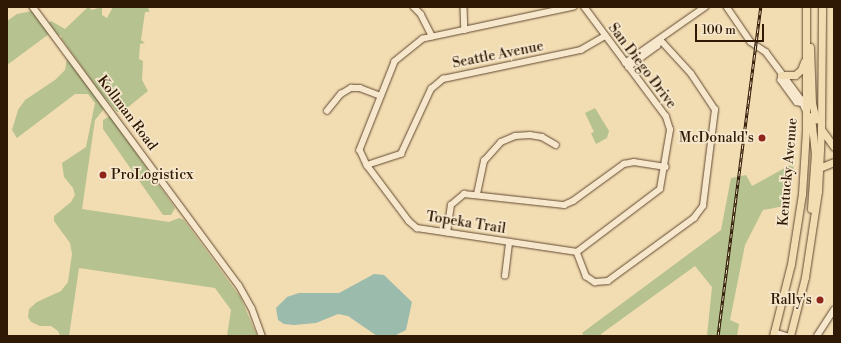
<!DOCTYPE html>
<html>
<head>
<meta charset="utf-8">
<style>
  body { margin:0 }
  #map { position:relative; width:841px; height:343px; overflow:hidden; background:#f2dcb2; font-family:"Libre Bodoni",serif }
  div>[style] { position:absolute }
  .green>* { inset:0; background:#b6c28f }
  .water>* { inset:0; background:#9bbbad }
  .roads { filter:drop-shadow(0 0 1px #604930) drop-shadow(0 0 1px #604930) }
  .minor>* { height:5.5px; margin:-2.75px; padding:0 2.75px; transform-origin:2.75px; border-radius:2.75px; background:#f7e8cd }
  .major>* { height:7px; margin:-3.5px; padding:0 3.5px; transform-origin:3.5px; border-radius:3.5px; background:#f2dcb2 }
  .rail>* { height:3px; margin-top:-1.5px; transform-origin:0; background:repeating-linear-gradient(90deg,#f7e8cd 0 4.5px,#2f1804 0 9px); box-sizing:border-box; border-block:1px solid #2f1804 }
  .dots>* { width:11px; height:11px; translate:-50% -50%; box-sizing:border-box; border:2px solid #f7e8cd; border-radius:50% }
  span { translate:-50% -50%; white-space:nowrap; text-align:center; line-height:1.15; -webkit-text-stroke:3.5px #f7e8cd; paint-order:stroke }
  .street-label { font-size:14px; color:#2f1804 }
  .poi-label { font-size:14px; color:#2f1804 }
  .right { translate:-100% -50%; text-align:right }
  .left { translate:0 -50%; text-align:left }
  .frame { position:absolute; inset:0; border:8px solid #2f1804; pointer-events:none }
  .scale { position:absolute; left:695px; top:24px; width:69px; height:18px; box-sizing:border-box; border:2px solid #2f1804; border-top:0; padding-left:5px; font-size:12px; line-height:14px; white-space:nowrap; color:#2f1804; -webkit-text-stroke:3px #f7e8cd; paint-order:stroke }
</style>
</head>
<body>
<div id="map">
  <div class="green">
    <div style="clip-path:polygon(88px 7px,92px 10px,102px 7px,102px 15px,107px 18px,113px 7px,146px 7px,149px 9px,149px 12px,145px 12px,141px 40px,145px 43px,140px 44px,139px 59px,143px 61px,142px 80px,148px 91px,122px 112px,117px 112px,103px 96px,61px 38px,62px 36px,58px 35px,49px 23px,51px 21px,65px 29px)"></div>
    <div style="clip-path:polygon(32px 11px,49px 34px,7px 65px,7px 21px,17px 14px)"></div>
    <div style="clip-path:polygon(67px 58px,104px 109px,95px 120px,82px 209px,169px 222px,179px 218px,184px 220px,241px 298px,257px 336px,227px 336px,231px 310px,215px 288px,79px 268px,69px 336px,60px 336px,58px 331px,51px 326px,40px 326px,31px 322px,28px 317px,29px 309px,37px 302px,61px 291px,68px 282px,72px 254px,70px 243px,54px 221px,54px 216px,71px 202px,75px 195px,73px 188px,64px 177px,62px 163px,86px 147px,95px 103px,88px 94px,75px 94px,17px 138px,12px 130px,18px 110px,25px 100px,55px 80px,65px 70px)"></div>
    <div style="clip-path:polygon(595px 108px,609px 131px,607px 138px,596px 144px,591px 133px,594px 132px,585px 113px)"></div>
    <div style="clip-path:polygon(110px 116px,175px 208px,171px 215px,163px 215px,103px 129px,103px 120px)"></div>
    <div style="clip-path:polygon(794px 163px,790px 205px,763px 210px,745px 245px,730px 320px,739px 324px,737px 336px,707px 336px,712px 287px,695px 266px,601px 334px,602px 336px,584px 336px,582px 333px,721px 230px,731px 178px,746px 175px,752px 186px)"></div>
  </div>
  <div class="water">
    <div style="clip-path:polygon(374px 274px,384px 275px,412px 302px,406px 330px,394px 336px,377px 336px,348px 316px,338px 314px,316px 323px,294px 325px,284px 324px,278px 320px,276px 308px,287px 297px,299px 293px,339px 293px)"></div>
  </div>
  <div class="roads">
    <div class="minor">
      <div style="left:33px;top:7px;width:346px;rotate:53.5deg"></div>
      <div style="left:239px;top:285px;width:26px;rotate:61deg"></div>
      <div style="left:252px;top:308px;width:30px;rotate:70deg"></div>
      <div style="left:414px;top:7px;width:10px;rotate:45deg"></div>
      <div style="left:421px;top:14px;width:25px;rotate:63deg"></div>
      <div style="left:464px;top:7px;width:23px;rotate:88deg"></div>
      <div style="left:574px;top:7px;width:154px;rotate:168deg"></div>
      <div style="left:423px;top:39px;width:36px;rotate:141deg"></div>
      <div style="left:395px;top:62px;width:95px;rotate:111.7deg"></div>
      <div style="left:360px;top:150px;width:17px;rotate:65deg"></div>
      <div style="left:367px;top:165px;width:70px;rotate:53.1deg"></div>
      <div style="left:409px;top:221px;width:11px;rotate:41deg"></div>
      <div style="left:417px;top:228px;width:162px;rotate:8.5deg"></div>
      <div style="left:727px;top:7px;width:42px;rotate:55.6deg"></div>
      <div style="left:751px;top:42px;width:18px;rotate:34deg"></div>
      <div style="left:766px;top:52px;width:59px;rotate:53.3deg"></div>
      <div style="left:801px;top:99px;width:12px;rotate:66deg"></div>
      <div style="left:625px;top:63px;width:98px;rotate:-35deg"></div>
      <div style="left:628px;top:67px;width:36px;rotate:-36deg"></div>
      <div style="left:657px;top:46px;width:7px;rotate:-63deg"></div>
      <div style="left:782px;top:76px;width:4px;rotate:104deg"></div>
      <div style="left:781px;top:80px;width:27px;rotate:54deg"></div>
      <div style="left:797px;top:102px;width:4px;rotate:14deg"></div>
      <div style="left:327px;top:111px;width:22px;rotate:-51deg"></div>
      <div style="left:341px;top:94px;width:12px;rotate:-31deg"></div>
      <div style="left:351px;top:88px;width:9px"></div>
      <div style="left:360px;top:88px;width:22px;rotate:21deg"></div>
      <div style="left:367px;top:165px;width:36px;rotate:-18deg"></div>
      <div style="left:401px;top:154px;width:72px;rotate:-65.2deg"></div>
      <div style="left:431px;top:89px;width:16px;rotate:-40deg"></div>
      <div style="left:443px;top:79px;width:141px;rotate:-11.9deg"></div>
      <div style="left:581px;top:50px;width:28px;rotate:-30deg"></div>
      <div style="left:477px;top:194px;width:34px;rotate:-78deg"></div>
      <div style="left:484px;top:161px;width:25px;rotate:-48deg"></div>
      <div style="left:501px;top:142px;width:15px;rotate:-23deg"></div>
      <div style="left:515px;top:136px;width:15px;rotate:-4deg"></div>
      <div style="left:530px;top:135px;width:12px;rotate:9deg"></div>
      <div style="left:542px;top:137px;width:16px;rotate:30deg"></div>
      <div style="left:447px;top:233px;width:28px;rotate:-82deg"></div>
      <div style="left:451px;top:205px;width:17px;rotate:-40deg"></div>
      <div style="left:464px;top:194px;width:101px;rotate:6.3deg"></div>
      <div style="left:564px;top:205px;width:10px;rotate:-24deg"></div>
      <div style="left:573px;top:201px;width:63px;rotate:-36deg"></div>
      <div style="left:624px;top:164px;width:10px;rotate:-11deg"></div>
      <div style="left:634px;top:162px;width:32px;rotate:9deg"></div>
      <div style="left:577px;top:252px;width:26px;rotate:69deg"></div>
      <div style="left:586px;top:276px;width:11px;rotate:34deg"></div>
      <div style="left:595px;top:282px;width:13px;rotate:-4deg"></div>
      <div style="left:608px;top:281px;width:107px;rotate:-36.2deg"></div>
      <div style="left:694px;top:218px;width:15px;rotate:-53deg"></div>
      <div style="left:703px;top:206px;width:97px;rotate:-82.9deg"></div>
      <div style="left:715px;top:110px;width:43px;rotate:-123.7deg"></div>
      <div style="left:691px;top:74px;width:46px;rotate:-132.4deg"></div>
      <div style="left:577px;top:252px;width:104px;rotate:-37.2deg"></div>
      <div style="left:660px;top:189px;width:60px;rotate:-80.4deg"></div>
      <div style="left:670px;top:130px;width:14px;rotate:-107deg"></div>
      <div style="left:666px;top:117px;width:137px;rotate:-126.7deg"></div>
      <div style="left:505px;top:276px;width:34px;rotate:-83deg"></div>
      <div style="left:774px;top:332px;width:13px;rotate:18deg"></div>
      <div style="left:817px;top:336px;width:31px;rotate:-57deg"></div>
    </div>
    <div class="major">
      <div style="left:810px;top:47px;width:56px;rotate:88deg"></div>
      <div style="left:812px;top:103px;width:17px;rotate:77deg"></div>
      <div style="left:781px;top:75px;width:14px"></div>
      <div style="left:795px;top:75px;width:8px;rotate:-40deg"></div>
      <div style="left:801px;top:70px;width:9px;rotate:-69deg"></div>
      <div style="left:811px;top:116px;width:37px;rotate:84deg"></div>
      <div style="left:815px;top:153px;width:56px;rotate:94.1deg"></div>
      <div style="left:821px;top:129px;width:22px;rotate:54deg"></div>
      <div style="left:819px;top:168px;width:16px;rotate:-22deg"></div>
      <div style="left:773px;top:336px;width:74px;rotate:-76deg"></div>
      <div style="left:791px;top:264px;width:71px;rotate:-81.1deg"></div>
      <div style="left:802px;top:194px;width:63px;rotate:-86.4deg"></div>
      <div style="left:806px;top:131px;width:124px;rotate:-90deg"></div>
      <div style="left:790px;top:336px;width:61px;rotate:-75.7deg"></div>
      <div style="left:805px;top:277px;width:87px;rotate:-81.4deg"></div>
      <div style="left:818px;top:191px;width:62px;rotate:-87.2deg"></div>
      <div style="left:821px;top:129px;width:122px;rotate:-89.5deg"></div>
    </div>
  </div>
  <div class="rail">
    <div style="left:718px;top:336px;width:332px;rotate:-82.6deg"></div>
  </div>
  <div class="dots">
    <div style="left:762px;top:138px;background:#8f2418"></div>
    <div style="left:103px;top:175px;background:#8f2418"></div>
    <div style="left:820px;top:300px;background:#8f2418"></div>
  </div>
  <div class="street-label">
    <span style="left:498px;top:55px;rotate:-11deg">Seattle Avenue</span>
    <span style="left:642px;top:66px;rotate:53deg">San Diego Drive</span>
    <span style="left:127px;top:113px;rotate:53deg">Kollman Road</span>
    <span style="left:788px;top:172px;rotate:-85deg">Kentucky Avenue</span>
    <span style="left:466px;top:223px;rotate:9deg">Topeka Trail</span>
  </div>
  <div class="poi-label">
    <span class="right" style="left:754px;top:138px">McDonald's</span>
    <span class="left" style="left:111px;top:175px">ProLogisticx</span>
    <span class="right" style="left:812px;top:300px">Rally's</span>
  </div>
  <div class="frame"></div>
  <div class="scale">100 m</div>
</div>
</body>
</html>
